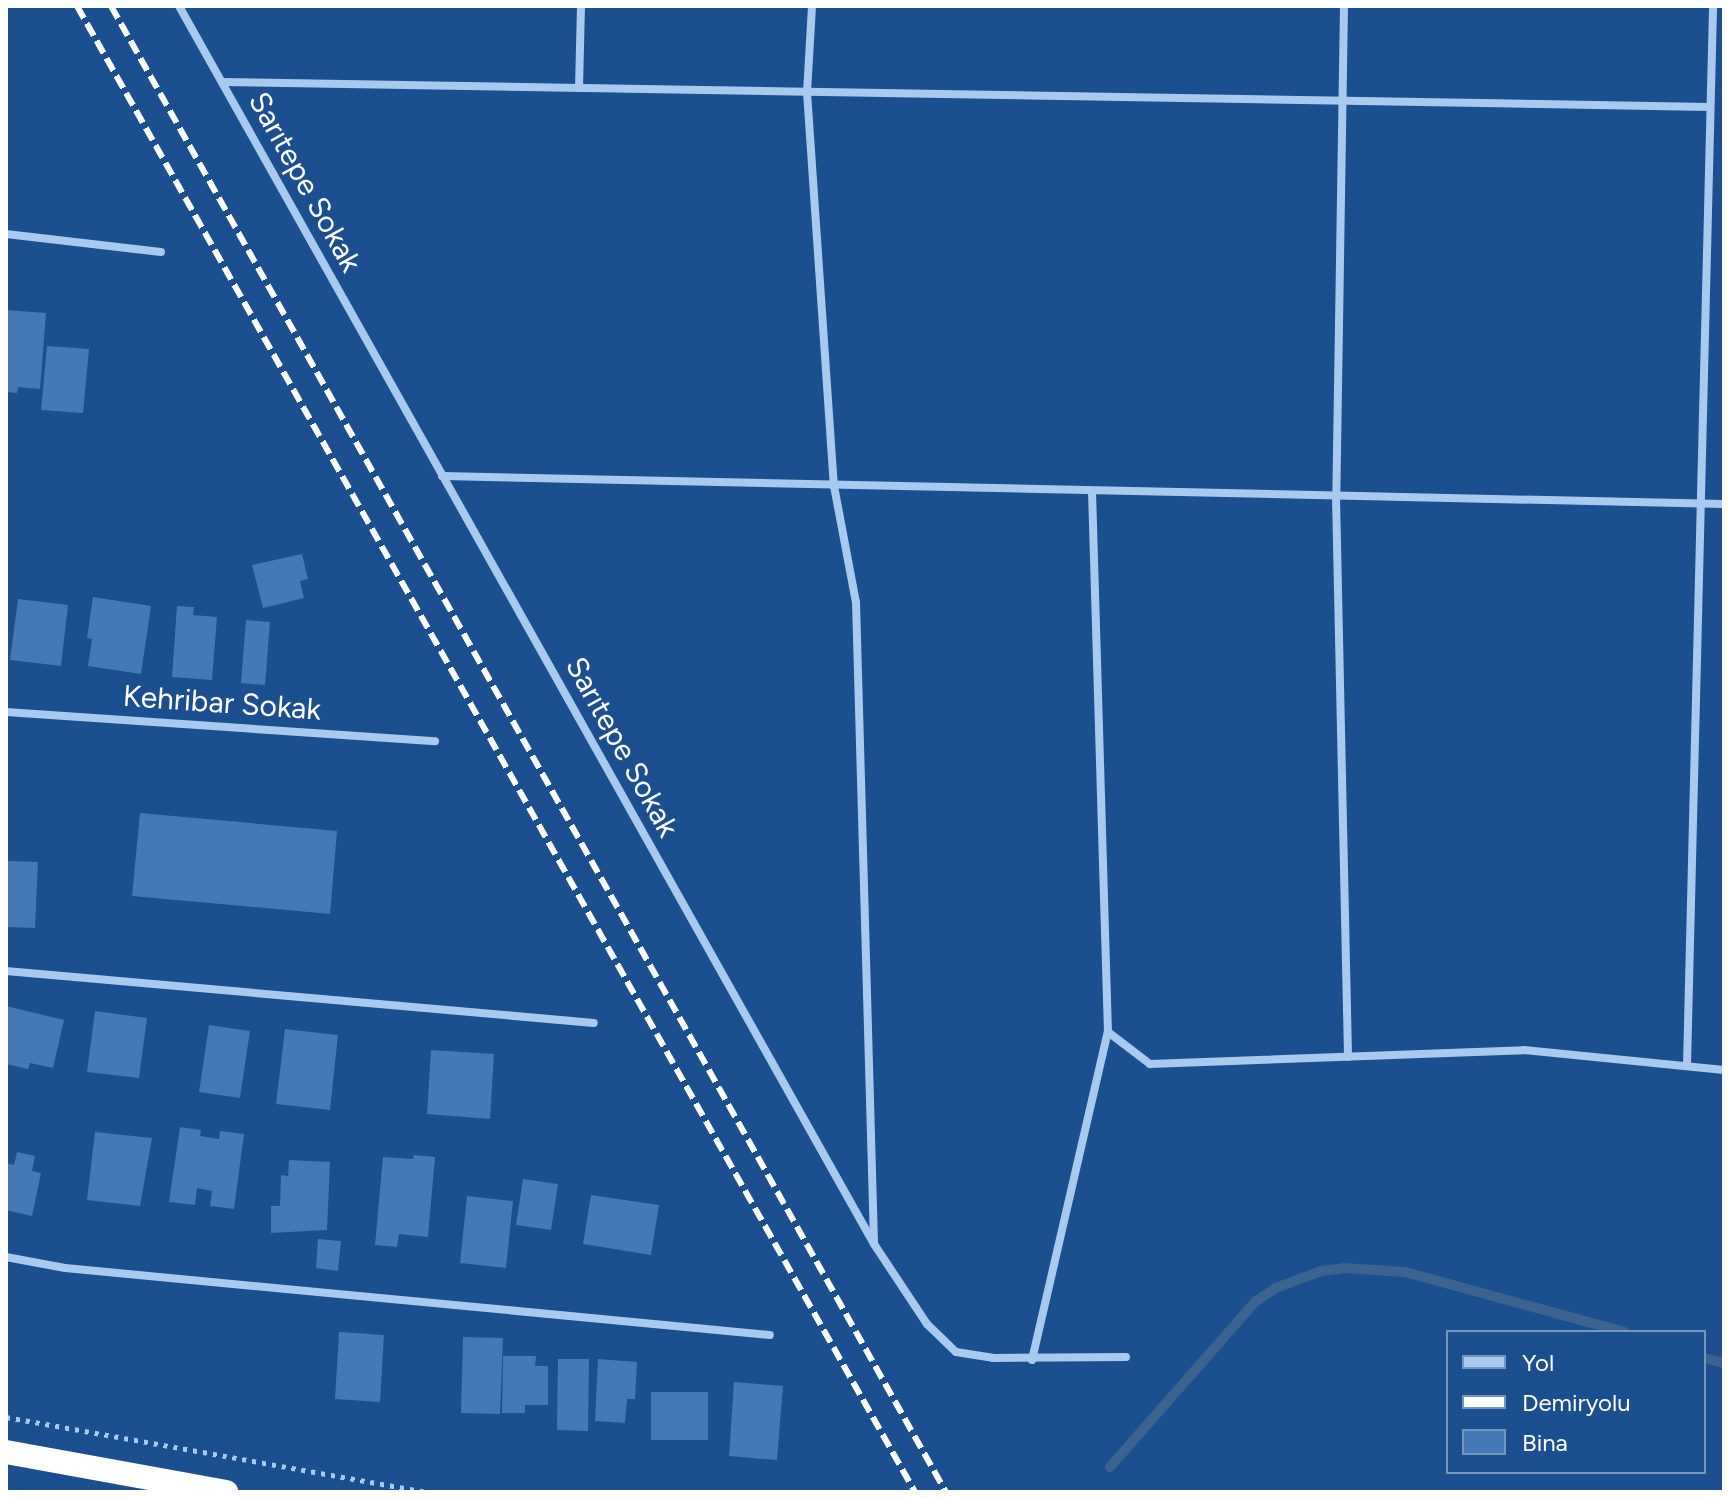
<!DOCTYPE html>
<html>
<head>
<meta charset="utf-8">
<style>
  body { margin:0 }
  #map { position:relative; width:1730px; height:1498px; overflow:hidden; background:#1b4f8f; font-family:Figtree,sans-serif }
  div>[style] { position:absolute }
  .stream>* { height:10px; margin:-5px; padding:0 5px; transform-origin:5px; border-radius:5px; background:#3c6290 }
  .building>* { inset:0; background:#4478b7 }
  .path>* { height:5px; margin-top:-2.5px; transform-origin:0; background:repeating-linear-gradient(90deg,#a9c9ee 0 4px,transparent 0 10px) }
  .street>* { height:8px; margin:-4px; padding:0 4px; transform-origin:4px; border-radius:4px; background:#a9c9ee }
  .highway>* { height:24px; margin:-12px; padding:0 12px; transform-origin:12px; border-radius:12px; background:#fff }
  .rail>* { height:6px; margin-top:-3px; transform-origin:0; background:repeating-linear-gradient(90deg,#fff 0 14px,transparent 0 20px) }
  span { translate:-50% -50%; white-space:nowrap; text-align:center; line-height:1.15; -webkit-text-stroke:7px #1b4f8f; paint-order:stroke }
  .street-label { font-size:30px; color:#fff }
  .frame { position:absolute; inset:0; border:8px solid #fff; pointer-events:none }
  .legend { position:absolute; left:1446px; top:1330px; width:260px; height:144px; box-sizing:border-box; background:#1b4f8f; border:2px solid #7695bc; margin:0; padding:10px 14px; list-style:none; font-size:24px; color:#fff }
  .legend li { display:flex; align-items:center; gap:16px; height:40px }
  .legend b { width:40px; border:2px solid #7695bc }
</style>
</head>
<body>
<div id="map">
  <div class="stream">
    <div style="left:1704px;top:1358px;width:21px;rotate:14deg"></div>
    <div style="left:1110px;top:1467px;width:220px;rotate:-48.7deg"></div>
    <div style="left:1255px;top:1302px;width:25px;rotate:-34deg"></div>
    <div style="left:1276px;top:1288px;width:48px;rotate:-20.7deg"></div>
    <div style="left:1321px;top:1271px;width:23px;rotate:-7deg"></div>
    <div style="left:1344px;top:1268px;width:61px;rotate:3.8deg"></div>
    <div style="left:1405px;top:1272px;width:227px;rotate:15.3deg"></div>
  </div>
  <div class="building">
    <div style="clip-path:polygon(6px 310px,46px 313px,40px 389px,18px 387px,17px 393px,6px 392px)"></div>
    <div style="clip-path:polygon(47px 346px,89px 349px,83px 413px,41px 410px)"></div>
    <div style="clip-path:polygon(302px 554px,308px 579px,300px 581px,304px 598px,263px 608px,252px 565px)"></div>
    <div style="clip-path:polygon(93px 597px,151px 606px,141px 674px,88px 666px,92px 639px,87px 638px)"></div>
    <div style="clip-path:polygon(18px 599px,68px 605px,61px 666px,10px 660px)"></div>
    <div style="clip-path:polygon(177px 606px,194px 607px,193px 615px,217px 617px,212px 680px,172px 677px)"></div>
    <div style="clip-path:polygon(246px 620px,270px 622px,265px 685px,241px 683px)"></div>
    <div style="clip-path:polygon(140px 813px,337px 831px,330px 914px,132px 896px)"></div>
    <div style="clip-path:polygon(6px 861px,38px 862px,35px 928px,6px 927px)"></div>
    <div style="clip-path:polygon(6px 1006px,64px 1020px,53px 1068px,30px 1063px,28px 1069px,6px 1064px)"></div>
    <div style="clip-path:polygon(95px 1011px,147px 1018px,139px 1078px,87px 1072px)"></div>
    <div style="clip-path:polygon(209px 1025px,250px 1031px,240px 1098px,199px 1092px)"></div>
    <div style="clip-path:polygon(285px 1029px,338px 1035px,330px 1110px,276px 1104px)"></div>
    <div style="clip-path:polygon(431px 1050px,494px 1054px,490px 1119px,427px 1114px)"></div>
    <div style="clip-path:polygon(180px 1127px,201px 1130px,200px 1136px,219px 1139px,220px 1131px,244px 1134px,234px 1209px,210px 1206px,212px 1191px,197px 1188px,195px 1205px,169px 1202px)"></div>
    <div style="clip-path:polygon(95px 1132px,152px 1138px,140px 1206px,87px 1200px)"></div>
    <div style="clip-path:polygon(17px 1152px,35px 1156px,32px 1171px,41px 1173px,32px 1216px,6px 1210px,6px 1163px,14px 1165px)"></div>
    <div style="clip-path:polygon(414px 1155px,435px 1157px,428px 1237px,399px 1234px,397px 1247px,375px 1245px,383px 1157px,413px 1159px)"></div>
    <div style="clip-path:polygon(289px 1160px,330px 1162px,327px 1230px,271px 1233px,271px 1206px,280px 1206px,281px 1175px,288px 1176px)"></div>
    <div style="clip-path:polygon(523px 1179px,558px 1184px,551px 1230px,516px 1225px)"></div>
    <div style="clip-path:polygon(591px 1195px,659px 1205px,651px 1255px,583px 1244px)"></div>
    <div style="clip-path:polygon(467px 1196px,513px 1201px,506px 1268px,460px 1263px)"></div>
    <div style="clip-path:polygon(318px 1239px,341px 1241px,338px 1271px,316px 1268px)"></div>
    <div style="clip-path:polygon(339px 1332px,384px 1335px,380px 1402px,335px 1399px)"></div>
    <div style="clip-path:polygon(463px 1337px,503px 1338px,500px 1414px,461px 1413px)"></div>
    <div style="clip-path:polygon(503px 1356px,536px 1356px,535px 1366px,548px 1366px,548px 1405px,525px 1405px,525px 1413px,502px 1413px)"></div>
    <div style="clip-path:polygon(558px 1359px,589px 1359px,588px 1431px,557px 1430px)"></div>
    <div style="clip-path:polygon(598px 1359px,637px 1362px,635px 1399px,627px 1399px,625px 1423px,595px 1421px)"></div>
    <div style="clip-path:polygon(734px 1382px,783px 1386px,777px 1460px,729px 1456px)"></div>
    <div style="clip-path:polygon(651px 1392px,708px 1392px,708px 1440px,651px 1440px)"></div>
  </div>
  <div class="path">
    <div style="left:6px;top:1417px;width:426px;rotate:10.1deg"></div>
  </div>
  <div class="street">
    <div style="left:179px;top:6px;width:1420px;rotate:60.69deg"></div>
    <div style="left:874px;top:1244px;width:96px;rotate:56.5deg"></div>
    <div style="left:927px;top:1324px;width:40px;rotate:44deg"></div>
    <div style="left:956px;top:1352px;width:37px;rotate:9deg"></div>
    <div style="left:993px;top:1358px;width:133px;rotate:-0.4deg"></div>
    <div style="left:812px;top:6px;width:86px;rotate:93.3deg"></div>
    <div style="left:807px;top:92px;width:395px;rotate:86.1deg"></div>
    <div style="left:834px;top:486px;width:118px;rotate:79.3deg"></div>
    <div style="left:856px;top:602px;width:640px;rotate:88.39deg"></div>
    <div style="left:1344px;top:6px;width:491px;rotate:90.9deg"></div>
    <div style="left:1336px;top:497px;width:560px;rotate:88.77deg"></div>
    <div style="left:222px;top:82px;width:1488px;rotate:0.96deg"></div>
    <div style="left:579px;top:88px;width:82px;rotate:-88.6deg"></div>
    <div style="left:6px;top:234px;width:156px;rotate:6.6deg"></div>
    <div style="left:442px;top:476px;width:1282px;rotate:1.25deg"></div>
    <div style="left:1092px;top:491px;width:541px;rotate:88.31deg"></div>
    <div style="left:1108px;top:1032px;width:53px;rotate:37.3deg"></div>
    <div style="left:1150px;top:1064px;width:374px;rotate:-2.1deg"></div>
    <div style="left:1524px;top:1050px;width:201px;rotate:5.7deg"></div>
    <div style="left:6px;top:712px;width:430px;rotate:3.9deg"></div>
    <div style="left:6px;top:971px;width:590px;rotate:5.05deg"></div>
    <div style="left:1687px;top:1065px;width:1059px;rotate:-88.59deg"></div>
    <div style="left:6px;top:1257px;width:60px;rotate:10.6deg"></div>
    <div style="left:65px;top:1268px;width:708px;rotate:5.43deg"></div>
    <div style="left:1032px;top:1360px;width:337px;rotate:-77deg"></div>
  </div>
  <div class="highway">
    <div style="left:6px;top:1452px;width:224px;rotate:10.3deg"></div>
  </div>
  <div class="rail">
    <div style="left:77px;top:6px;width:1706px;rotate:60.58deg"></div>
    <div style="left:111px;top:6px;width:1705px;rotate:60.67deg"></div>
  </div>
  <div class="street-label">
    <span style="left:305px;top:182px;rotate:61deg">Sarıtepe Sokak</span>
    <span style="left:222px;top:703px;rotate:4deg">Kehribar Sokak</span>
    <span style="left:622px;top:747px;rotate:61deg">Sarıtepe Sokak</span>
  </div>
  <div class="frame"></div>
  <ul class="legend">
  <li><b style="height:10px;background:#a9c9ee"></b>Yol</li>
  <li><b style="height:10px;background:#fff"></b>Demiryolu</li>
  <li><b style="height:22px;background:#4478b7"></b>Bina</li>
  </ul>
</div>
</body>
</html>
